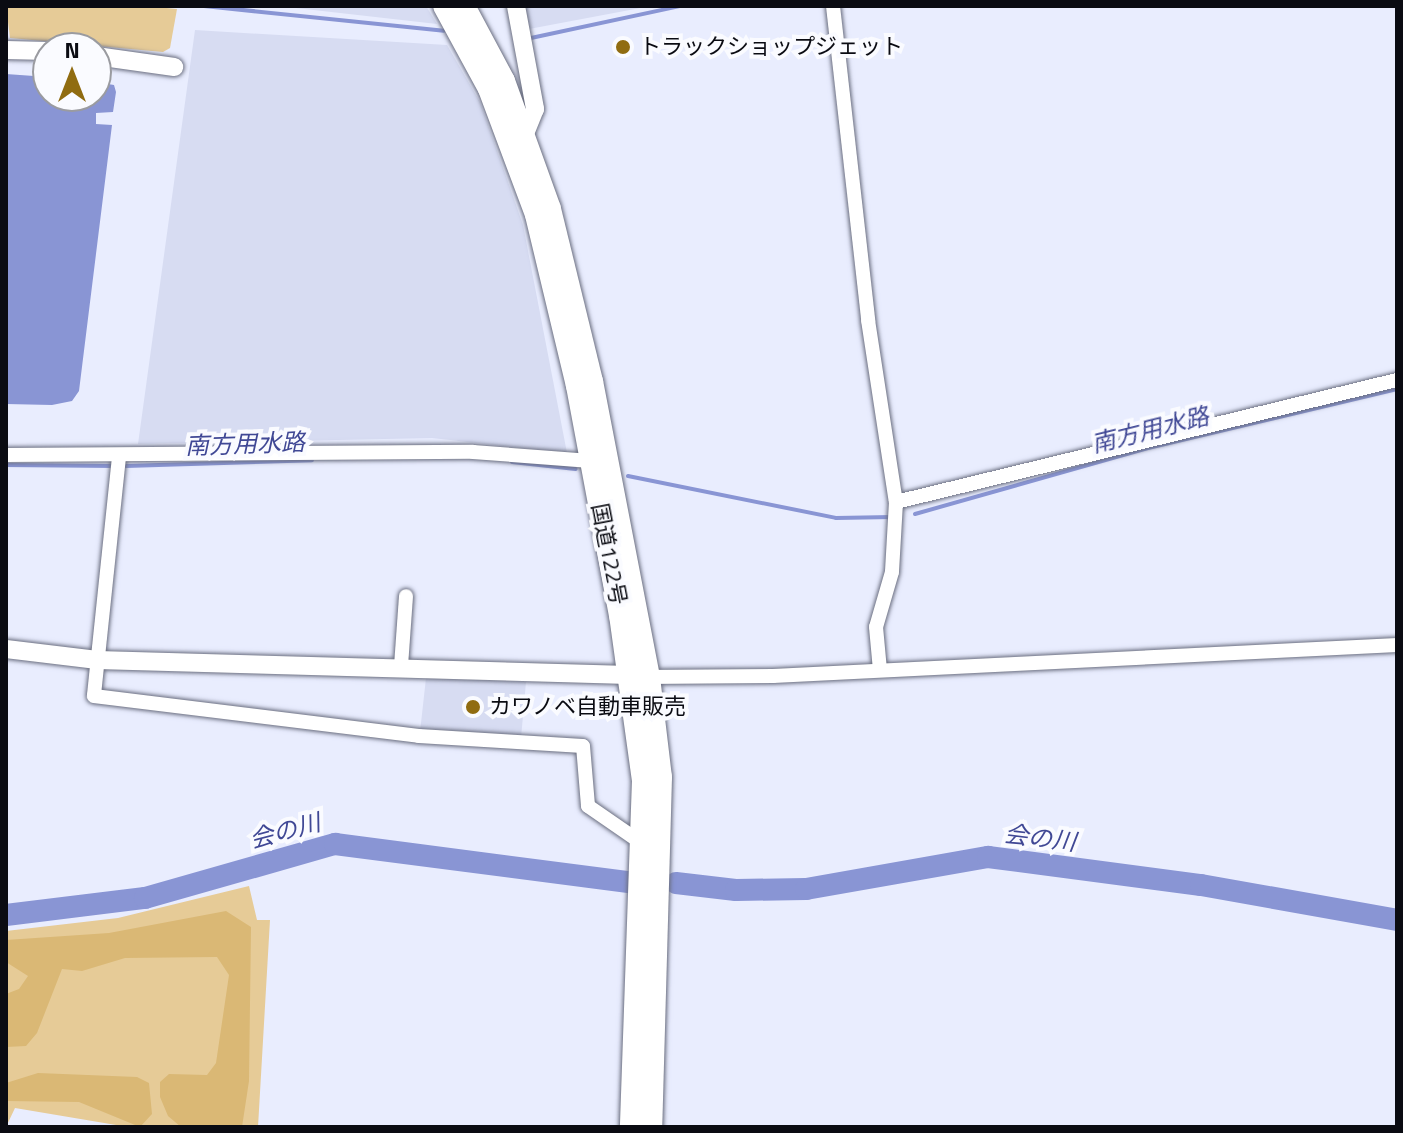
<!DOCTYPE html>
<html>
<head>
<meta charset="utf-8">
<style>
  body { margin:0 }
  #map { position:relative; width:1403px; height:1133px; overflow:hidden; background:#e9edfe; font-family:"Titillium Web","Noto Sans JP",sans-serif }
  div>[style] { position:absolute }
  .built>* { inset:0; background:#d7dcf2 }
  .green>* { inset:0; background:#e6cb97 }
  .forest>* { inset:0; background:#dab875 }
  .water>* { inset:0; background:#8995d4 }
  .stream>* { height:4px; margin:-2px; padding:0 2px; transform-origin:2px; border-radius:2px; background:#8995d4 }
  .river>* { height:22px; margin:-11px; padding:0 11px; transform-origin:11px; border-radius:11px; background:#8995d4 }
  .roads { filter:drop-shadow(0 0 2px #6a6e80) drop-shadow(0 0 2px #6a6e80) }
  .minor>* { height:14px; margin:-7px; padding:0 7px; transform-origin:7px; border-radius:7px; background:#fff }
  .tertiary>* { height:18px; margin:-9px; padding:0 9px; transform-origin:9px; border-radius:9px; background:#fff }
  .trunk>* { height:22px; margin:-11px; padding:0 11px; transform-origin:11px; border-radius:11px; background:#fff }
  .dots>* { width:22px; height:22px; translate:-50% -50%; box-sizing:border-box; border:4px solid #fafbff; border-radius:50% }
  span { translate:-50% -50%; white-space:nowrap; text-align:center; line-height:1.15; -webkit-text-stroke:8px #fafbff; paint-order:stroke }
  .poi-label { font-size:22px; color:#0a0b12 }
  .left { translate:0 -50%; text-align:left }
  .street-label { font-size:22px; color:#0a0b12 }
  .water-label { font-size:24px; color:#404895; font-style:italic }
  .frame { position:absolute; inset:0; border:8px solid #0a0b12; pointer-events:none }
  .north { position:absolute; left:32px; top:32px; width:80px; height:80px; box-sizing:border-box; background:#fafbff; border:2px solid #9a9ba0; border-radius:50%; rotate:0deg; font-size:22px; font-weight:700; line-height:32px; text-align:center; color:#0a0b12 }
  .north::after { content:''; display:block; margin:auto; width:28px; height:36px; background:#906c11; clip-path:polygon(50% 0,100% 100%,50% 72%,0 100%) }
</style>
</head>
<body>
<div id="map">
  <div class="built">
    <div style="clip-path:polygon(426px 6px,437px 24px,296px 8px,296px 6px)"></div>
    <div style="clip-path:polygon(525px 6px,651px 6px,529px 29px)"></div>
    <div style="clip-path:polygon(195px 30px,447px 45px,480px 102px,523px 225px,567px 453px,432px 438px,138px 444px)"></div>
    <div style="clip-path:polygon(426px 678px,526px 682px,521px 738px,420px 732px)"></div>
  </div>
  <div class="green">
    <div style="clip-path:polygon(6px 6px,146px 6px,177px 9px,170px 48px,163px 52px,10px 38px)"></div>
    <div style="clip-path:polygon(249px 886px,257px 920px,270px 920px,258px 1127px,128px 1127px,15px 1108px,6px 1127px,6px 931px,118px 918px)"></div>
  </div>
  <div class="forest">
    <div style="clip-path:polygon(226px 911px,251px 927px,249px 1081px,242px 1127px,181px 1127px,168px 1116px,160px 1097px,160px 1082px,169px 1074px,207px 1075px,216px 1063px,229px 975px,217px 957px,125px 958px,82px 971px,62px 969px,37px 1033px,26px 1046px,6px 1047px,6px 994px,19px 989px,28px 976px,6px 962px,6px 940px,109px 933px)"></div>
    <div style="clip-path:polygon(38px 1073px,137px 1077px,149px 1083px,152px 1114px,140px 1127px,79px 1102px,6px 1101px,6px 1083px)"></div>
  </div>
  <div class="water">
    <div style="clip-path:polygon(6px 74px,48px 77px,48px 96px,96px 96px,96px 82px,114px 85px,116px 92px,113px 112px,96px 113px,96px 124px,112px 125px,79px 391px,72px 401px,52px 405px,6px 404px)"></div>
  </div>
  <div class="stream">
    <div style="left:204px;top:6px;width:241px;rotate:5.9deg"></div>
    <div style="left:531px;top:38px;width:152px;rotate:-12.1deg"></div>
    <div style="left:512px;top:462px;width:64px;rotate:6.2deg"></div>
    <div style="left:6px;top:465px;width:109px;rotate:0.5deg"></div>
    <div style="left:126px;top:466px;width:186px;rotate:-1.8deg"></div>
    <div style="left:628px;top:476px;width:212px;rotate:11.4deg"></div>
    <div style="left:836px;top:518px;width:56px;rotate:-1deg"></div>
    <div style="left:915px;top:514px;width:242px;rotate:-15.8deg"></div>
    <div style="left:1148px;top:448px;width:256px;rotate:-13.3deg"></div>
  </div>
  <div class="river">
    <div style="left:676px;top:883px;width:60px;rotate:6.7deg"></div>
    <div style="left:736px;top:890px;width:70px;rotate:-0.8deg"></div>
    <div style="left:806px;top:889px;width:185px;rotate:-10deg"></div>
    <div style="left:988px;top:857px;width:215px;rotate:7.5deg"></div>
    <div style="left:1201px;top:885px;width:199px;rotate:10.1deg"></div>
    <div style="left:6px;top:915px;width:140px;rotate:-7deg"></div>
    <div style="left:145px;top:898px;width:198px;rotate:-15.9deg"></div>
    <div style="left:335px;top:844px;width:296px;rotate:7.4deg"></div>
  </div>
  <div class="roads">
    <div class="minor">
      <div style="left:833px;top:6px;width:316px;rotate:83.6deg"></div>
      <div style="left:868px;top:320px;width:184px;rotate:81.3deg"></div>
      <div style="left:896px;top:502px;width:70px;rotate:93.3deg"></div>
      <div style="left:892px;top:572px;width:57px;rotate:106.2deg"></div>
      <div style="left:876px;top:627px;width:43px;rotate:84.7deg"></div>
      <div style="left:6px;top:455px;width:467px;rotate:-0.4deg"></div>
      <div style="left:473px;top:452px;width:118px;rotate:4.4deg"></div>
      <div style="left:119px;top:457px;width:240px;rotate:96deg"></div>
      <div style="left:94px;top:696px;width:327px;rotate:7deg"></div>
      <div style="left:419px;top:736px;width:164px;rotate:3.5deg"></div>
      <div style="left:583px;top:746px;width:60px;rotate:85.2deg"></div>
      <div style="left:588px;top:806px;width:63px;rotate:34.7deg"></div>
      <div style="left:896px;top:502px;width:516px;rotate:-13.69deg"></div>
      <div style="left:401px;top:666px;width:70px;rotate:-85.9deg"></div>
      <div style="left:642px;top:677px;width:131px;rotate:-0.4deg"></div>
      <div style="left:773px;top:676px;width:625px;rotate:-2.84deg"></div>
    </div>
    <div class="tertiary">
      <div style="left:516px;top:6px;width:105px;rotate:79.5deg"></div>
      <div style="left:535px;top:109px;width:35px;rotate:112deg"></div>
      <div style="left:6px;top:50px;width:42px;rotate:1.4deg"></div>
      <div style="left:96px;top:56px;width:79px;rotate:8deg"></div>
      <div style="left:6px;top:649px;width:92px;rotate:6.9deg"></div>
      <div style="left:97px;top:660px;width:532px;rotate:1.62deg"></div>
    </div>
    <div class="trunk">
      <div style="left:444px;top:6px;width:94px;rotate:61.5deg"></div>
      <div style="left:489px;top:89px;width:134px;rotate:69.5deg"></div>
      <div style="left:536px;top:215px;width:176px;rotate:76.5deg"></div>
      <div style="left:577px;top:386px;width:233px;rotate:79.4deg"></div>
      <div style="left:620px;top:615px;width:167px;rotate:82.1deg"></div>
      <div style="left:643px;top:780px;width:347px;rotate:92deg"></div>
      <div style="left:464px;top:6px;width:85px;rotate:61.9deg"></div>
      <div style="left:504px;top:81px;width:136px;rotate:70.2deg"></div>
      <div style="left:550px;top:209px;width:177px;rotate:76.3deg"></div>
      <div style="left:592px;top:381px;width:301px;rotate:79.1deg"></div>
      <div style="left:649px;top:677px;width:101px;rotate:83.2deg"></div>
      <div style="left:661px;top:777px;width:350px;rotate:91.6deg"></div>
    </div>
  </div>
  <div class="dots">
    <div style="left:623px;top:47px;background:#906c11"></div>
    <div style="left:473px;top:707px;background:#906c11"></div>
  </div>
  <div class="poi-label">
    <span class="left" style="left:639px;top:47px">トラックショップジェット</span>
    <span class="left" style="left:489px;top:707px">カワノベ自動車販売</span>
  </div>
  <div class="street-label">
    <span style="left:609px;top:554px;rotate:79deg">国道122号</span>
  </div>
  <div class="water-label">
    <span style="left:1150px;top:430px;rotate:-14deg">南方用水路</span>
    <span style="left:245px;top:444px;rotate:-2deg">南方用水路</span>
    <span style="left:285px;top:831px;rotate:-15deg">会の川</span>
    <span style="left:1040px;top:838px;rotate:7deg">会の川</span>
  </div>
  <div class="frame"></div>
  <div class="north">N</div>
</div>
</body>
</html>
